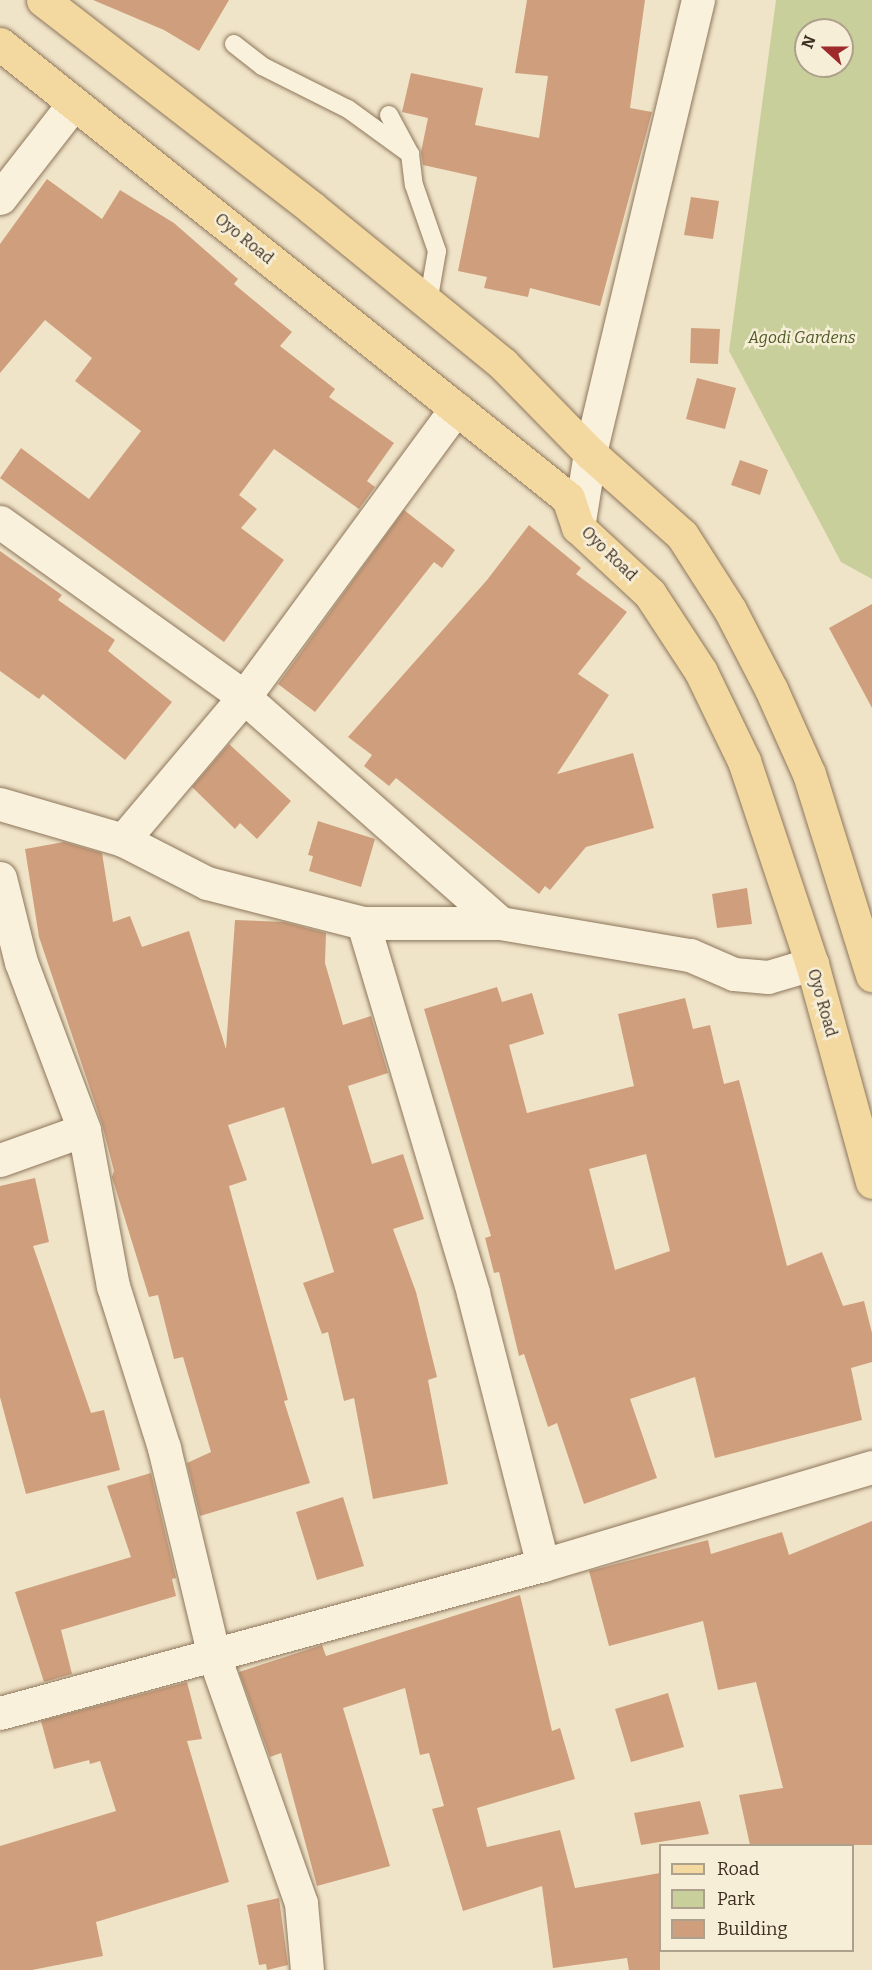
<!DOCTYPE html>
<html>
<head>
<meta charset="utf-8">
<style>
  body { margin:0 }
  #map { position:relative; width:872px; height:1970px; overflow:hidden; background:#f0e4c8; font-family:Bitter,serif }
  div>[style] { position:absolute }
  .green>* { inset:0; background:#c9cf9b }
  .building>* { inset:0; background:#cf9f7d }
  .roads { filter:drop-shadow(0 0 2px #8d765c) drop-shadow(0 0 2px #8d765c) }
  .lane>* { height:18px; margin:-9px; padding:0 9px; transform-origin:9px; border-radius:9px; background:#faf1dc }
  .street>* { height:33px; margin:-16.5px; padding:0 16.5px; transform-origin:16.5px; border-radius:16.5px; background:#faf1dc }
  .primary>* { height:33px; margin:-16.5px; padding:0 16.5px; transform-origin:16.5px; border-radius:16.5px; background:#f3d9a0 }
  span { translate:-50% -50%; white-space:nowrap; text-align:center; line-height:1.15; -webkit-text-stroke:5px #f7eed8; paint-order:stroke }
  .street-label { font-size:16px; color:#3d2e20 }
  .park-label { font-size:16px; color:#4d5a26; font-style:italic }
  .legend { position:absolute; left:659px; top:1844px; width:195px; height:108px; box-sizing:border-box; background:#f7eed8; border:2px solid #ada18e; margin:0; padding:8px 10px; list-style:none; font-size:18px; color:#3d2e20 }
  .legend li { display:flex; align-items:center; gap:12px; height:30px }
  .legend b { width:30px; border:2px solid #ada18e }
  .north { position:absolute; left:794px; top:18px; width:60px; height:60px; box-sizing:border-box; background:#f7eed8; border:2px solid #ada18e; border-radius:50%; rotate:291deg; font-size:16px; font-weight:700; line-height:24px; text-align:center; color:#3d2e20 }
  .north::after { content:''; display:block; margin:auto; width:21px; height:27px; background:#9e2a2b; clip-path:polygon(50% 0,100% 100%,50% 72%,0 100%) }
</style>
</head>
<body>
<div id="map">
  <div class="green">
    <div style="clip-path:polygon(evenodd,776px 0,872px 0,872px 579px,841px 562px,729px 351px,776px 0,806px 30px,842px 30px,842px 66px,806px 66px,806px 30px)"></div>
  </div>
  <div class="building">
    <div style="clip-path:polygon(93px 0,229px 0,199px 51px,164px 30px)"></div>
    <div style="clip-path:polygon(527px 0,645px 0,630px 108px,652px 112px,600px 306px,530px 288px,528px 297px,484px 288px,487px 277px,458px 271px,477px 177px,423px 165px,421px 152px,428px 118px,402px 112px,411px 73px,483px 88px,475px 125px,539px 138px,548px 76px,515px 73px)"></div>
    <div style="clip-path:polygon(47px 179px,102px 219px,120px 190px,174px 223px,238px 279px,234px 284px,292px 332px,280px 346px,335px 389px,329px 397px,394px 443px,367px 481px,375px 487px,359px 509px,274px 449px,239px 495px,257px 509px,241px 528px,284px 560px,224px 642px,0 478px,21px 448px,89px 499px,141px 431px,75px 381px,92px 358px,45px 320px,0 373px,0 244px)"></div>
    <div style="clip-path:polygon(691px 197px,719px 201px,713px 239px,684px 235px)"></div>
    <div style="clip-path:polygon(691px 328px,720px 329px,718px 364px,690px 363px)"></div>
    <div style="clip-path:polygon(697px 378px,736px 388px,725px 429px,686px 419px)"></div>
    <div style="clip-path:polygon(740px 460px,768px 470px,760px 495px,731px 485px)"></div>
    <div style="clip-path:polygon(404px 510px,455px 550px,442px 568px,434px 562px,315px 712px,278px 684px)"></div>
    <div style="clip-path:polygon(529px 525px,581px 568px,576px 574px,627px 612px,578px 674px,609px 695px,557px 774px,633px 753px,654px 828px,586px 847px,550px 890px,545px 886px,539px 894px,396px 778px,389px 786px,364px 766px,372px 755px,348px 737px,487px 580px)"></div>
    <div style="clip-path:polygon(0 551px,62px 595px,58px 600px,115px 640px,108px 651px,172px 702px,125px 760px,43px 694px,39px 699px,0 671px)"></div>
    <div style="clip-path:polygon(872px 604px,872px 708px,829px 628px)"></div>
    <div style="clip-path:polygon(229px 744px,291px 801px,257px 839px,240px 823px,235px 829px,192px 787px)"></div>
    <div style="clip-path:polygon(318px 821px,375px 839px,361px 887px,309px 871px,313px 856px,308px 855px)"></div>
    <div style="clip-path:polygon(64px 842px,102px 853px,113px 922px,130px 916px,142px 947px,189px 931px,226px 1049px,235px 920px,284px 922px,326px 933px,325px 963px,343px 1025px,371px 1016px,388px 1073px,348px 1086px,372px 1164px,403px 1154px,424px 1219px,393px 1229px,416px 1292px,437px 1377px,428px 1380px,448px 1484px,373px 1499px,354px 1398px,344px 1401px,328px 1332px,322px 1334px,303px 1283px,334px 1272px,284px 1107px,228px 1125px,247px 1180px,229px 1186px,288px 1400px,284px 1401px,310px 1483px,200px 1516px,187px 1463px,211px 1452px,183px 1357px,174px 1359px,158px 1295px,149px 1297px,112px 1177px,114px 1171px,102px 1124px,39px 937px,25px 849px)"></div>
    <div style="clip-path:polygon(747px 888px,752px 924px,717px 928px,712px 894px)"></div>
    <div style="clip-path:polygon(evenodd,497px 987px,502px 1002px,532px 993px,544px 1034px,509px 1045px,527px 1113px,634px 1086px,618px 1014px,685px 998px,693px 1029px,710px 1025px,724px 1084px,739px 1080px,787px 1266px,822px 1252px,843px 1306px,864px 1301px,872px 1333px,872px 1362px,851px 1368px,862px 1420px,715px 1458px,695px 1377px,630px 1399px,657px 1478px,584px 1504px,557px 1423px,548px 1427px,524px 1354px,519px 1356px,499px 1272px,494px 1273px,485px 1238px,491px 1236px,424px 1009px,497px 987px,646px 1154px,670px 1251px,615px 1270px,589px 1169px,646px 1154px)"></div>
    <div style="clip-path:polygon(35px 1178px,49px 1242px,33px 1246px,91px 1413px,104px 1410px,120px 1470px,26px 1494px,0 1397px,0 1186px)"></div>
    <div style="clip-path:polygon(151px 1473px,176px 1578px,172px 1579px,176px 1596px,61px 1630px,72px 1674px,44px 1682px,15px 1592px,131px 1557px,107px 1486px)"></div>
    <div style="clip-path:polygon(343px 1497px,364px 1566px,317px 1580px,296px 1512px)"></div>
    <div style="clip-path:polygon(872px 1521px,872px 1845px,750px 1845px,739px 1795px,783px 1788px,756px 1682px,718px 1690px,703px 1621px,609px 1646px,589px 1571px,708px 1540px,711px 1554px,782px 1532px,789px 1555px)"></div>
    <div style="clip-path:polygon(520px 1595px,552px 1731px,560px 1728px,575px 1779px,477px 1808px,487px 1847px,560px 1830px,575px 1888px,660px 1873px,660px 1970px,629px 1970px,627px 1958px,553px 1968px,542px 1886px,463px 1911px,432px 1809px,444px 1806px,429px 1753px,420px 1755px,405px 1688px,343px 1708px,390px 1866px,317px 1886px,281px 1753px,270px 1757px,239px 1672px,322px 1645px,326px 1656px)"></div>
    <div style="clip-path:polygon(187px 1682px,202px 1739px,187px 1741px,229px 1882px,96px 1922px,103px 1956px,32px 1970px,0 1970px,0 1846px,116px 1811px,100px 1761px,90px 1764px,89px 1760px,54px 1769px,41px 1721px)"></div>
    <div style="clip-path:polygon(668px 1693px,684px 1747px,631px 1762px,615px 1709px)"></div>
    <div style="clip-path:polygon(700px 1801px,709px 1834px,641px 1845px,634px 1813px)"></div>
    <div style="clip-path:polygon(279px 1898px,288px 1965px,267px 1970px,266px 1964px,259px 1965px,247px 1905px)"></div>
  </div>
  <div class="roads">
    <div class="lane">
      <div style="left:234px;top:44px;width:36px;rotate:38deg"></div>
      <div style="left:262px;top:66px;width:96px;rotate:26.6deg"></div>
      <div style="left:348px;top:109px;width:77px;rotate:36deg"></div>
      <div style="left:389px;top:115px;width:44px;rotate:61.7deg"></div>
      <div style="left:410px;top:154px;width:31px;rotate:83deg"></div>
      <div style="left:414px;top:185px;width:70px;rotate:70.8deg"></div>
      <div style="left:437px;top:251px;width:53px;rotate:99.8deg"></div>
    </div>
    <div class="street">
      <div style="left:0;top:198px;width:120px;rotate:-52.1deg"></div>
      <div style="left:0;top:522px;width:300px;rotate:35.6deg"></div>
      <div style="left:244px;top:697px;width:341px;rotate:41.4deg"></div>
      <div style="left:578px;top:527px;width:75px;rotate:-80.8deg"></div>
      <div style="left:590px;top:453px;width:466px;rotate:-76.6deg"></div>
      <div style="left:0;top:804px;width:128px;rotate:16.3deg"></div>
      <div style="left:123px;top:840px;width:94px;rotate:27.1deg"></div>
      <div style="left:207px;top:883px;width:161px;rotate:14.4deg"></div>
      <div style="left:363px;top:923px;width:137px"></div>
      <div style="left:500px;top:923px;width:193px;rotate:9.6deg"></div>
      <div style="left:690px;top:955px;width:48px;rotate:23.4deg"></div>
      <div style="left:734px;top:974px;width:34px;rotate:5deg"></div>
      <div style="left:768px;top:977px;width:46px;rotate:-16.5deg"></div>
      <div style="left:123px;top:840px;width:187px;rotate:-49.8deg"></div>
      <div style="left:244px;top:697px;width:358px;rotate:-53.7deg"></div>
      <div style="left:0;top:878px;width:87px;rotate:76deg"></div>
      <div style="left:21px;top:962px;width:179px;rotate:69.4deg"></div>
      <div style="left:84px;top:1130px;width:159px;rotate:79.5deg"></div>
      <div style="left:113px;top:1286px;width:170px;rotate:72.5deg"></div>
      <div style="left:164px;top:1448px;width:214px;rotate:76.5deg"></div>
      <div style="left:214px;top:1656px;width:262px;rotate:70.6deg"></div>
      <div style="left:301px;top:1903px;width:67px;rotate:84.9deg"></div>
      <div style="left:363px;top:923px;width:386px;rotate:73.4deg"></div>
      <div style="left:473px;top:1293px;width:281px;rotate:75.6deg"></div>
      <div style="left:0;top:1160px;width:89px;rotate:-19.7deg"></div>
      <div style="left:0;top:1713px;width:563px;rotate:-15.25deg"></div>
      <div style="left:543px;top:1565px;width:343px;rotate:-16.6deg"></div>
    </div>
    <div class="primary">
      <div style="left:43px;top:0;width:341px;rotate:37.7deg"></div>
      <div style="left:313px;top:209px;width:245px;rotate:39.2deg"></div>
      <div style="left:503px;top:364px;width:124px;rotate:45.7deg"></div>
      <div style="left:590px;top:453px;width:123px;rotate:41.7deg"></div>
      <div style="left:682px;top:535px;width:89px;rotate:57.4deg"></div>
      <div style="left:730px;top:610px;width:89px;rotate:62.6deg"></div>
      <div style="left:771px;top:689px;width:93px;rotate:65.9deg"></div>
      <div style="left:809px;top:774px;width:211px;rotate:72.6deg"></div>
      <div style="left:0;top:44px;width:727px;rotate:38.64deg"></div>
      <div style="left:568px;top:498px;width:31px;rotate:71deg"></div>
      <div style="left:578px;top:527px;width:98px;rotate:42.9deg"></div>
      <div style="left:650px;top:594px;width:93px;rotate:56.8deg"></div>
      <div style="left:701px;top:672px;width:99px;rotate:64.2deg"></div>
      <div style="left:744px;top:761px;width:214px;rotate:71.5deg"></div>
      <div style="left:812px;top:964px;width:226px;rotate:74.6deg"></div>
    </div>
  </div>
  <div class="street-label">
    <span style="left:244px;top:239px;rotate:39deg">Oyo Road</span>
    <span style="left:609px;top:554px;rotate:44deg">Oyo Road</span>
    <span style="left:822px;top:1003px;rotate:74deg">Oyo Road</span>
  </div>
  <div class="park-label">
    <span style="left:802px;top:338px">Agodi Gardens</span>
  </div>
  <ul class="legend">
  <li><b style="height:8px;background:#f3d9a0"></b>Road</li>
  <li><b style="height:16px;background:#c9cf9b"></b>Park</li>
  <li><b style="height:16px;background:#cf9f7d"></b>Building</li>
  </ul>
  <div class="north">N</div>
</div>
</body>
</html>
